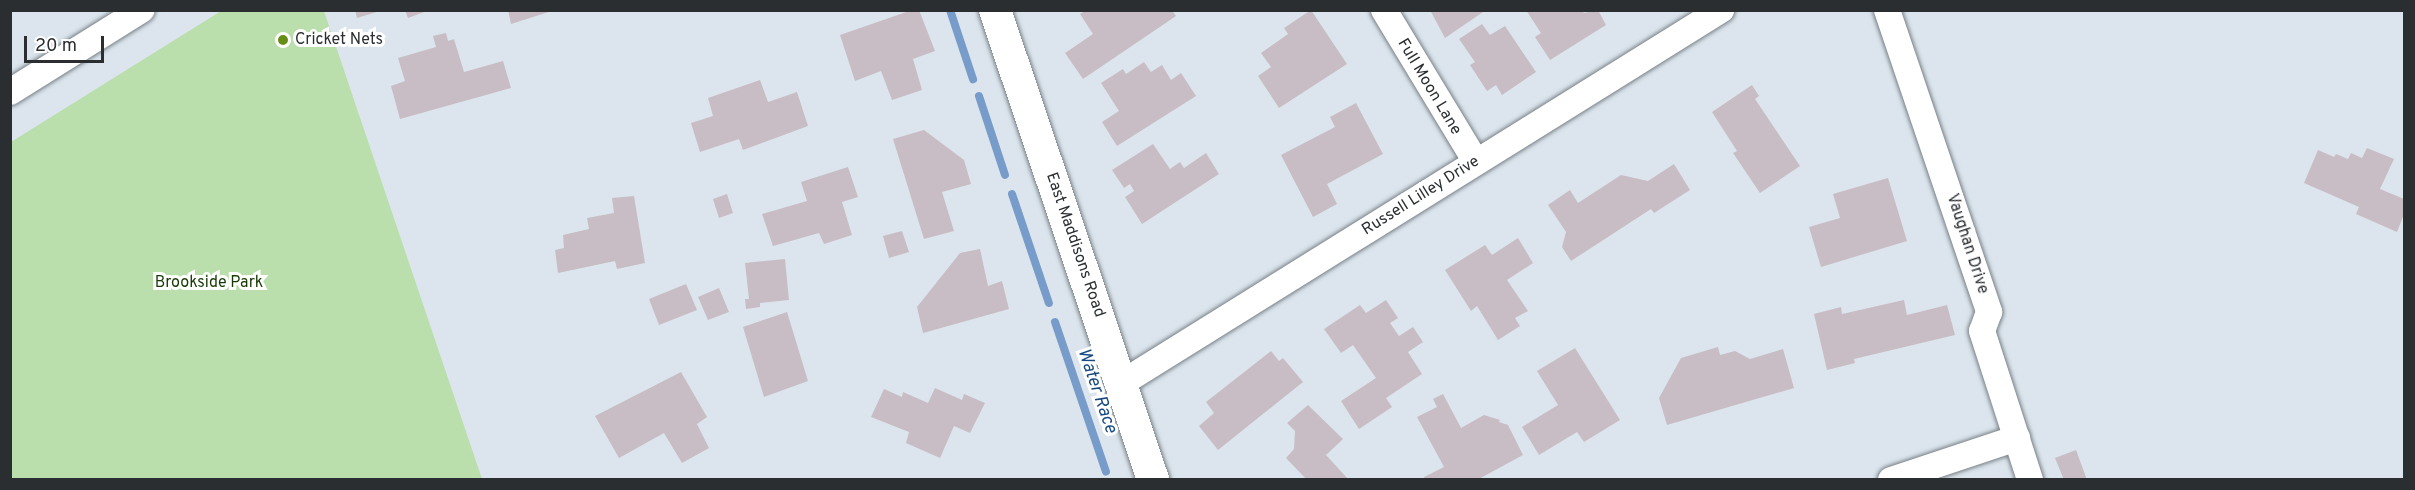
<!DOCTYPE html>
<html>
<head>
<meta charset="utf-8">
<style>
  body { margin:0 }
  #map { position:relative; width:2415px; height:490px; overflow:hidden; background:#dce5ed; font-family:Overpass,sans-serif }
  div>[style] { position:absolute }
  .green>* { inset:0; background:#badeac }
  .stream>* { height:8px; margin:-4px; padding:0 4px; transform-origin:4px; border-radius:4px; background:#779cca }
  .building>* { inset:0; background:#c8bdc4 }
  .roads { filter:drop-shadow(0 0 2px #788087) drop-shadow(0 0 2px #788087) }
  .minor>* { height:26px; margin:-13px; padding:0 13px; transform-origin:13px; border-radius:13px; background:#fff }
  .tertiary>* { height:32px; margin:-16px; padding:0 16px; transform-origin:16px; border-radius:16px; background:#fff }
  .dots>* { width:16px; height:16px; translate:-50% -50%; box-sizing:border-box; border:3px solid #fff; border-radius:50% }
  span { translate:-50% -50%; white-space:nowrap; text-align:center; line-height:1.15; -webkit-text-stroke:6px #fff; paint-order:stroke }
  .poi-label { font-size:16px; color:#2a2e31 }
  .left { translate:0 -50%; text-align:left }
  .street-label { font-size:16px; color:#2a2e31 }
  .park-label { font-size:16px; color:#183a06 }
  .water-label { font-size:18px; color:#174982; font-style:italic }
  .frame { position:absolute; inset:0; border:12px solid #2a2e31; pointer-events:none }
  .scale { position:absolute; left:24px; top:36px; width:80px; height:27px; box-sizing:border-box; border:3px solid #2a2e31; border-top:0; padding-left:8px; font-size:18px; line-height:21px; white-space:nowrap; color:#2a2e31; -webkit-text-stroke:4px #fff; paint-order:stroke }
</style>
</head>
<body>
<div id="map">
  <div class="green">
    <div style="clip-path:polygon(221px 11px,324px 11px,482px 479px,11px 479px,11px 142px)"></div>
  </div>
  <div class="stream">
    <div style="left:950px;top:10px;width:73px;rotate:71.6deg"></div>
    <div style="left:979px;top:96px;width:83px;rotate:71.8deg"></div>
    <div style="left:1012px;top:194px;width:115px;rotate:71.3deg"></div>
    <div style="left:1055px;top:322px;width:158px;rotate:71.2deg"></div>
  </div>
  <div class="building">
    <div style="clip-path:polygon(355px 10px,380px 10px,380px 11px,357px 18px)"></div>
    <div style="clip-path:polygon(405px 10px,427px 10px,427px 11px,408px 18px)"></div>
    <div style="clip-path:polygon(508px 10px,552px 10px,552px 11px,511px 24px)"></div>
    <div style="clip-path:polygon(912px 10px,919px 10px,935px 51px,913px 59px,922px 90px,892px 100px,881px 71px,855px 81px,840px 35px)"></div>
    <div style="clip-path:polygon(1086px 10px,1172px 10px,1176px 16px,1083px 79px,1065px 53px,1093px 34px,1080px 14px)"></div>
    <div style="clip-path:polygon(1311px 10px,1347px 64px,1279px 108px,1258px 76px,1271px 67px,1261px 53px,1288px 34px,1284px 28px)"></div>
    <div style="clip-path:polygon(1430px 10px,1486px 10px,1445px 38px)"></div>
    <div style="clip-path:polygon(1526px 10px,1582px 10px,1584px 13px,1598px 10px,1606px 25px,1550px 60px,1535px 37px,1541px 33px)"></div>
    <div style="clip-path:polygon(1482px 24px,1490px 35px,1505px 26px,1536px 72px,1502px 95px,1496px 85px,1487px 91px,1470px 65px,1475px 62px,1459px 39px)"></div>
    <div style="clip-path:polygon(446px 33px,448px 41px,454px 39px,464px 72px,503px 61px,511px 88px,400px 119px,391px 86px,405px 81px,398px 58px,436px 47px,433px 36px)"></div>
    <div style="clip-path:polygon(1144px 62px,1151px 72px,1162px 65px,1171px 80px,1181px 73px,1196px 96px,1117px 146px,1102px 122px,1119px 111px,1101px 83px,1123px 69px,1126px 74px)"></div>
    <div style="clip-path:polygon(760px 80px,768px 102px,797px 92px,808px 126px,743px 150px,739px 139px,700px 152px,691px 123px,713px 116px,708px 98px)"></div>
    <div style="clip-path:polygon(1752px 85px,1759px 96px,1755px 99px,1800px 166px,1760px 193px,1733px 153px,1737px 151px,1712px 112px)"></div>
    <div style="clip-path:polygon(1356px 103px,1383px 154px,1327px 184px,1337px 204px,1313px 217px,1281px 155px,1335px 127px,1330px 117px)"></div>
    <div style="clip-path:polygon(924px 130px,964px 160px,971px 184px,942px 192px,954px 231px,924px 239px,893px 139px)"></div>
    <div style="clip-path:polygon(1153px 144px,1170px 169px,1180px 162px,1184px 168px,1206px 153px,1219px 174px,1142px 224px,1125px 197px,1134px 191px,1130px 184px,1124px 188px,1112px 170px)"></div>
    <div style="clip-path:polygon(2367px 148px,2394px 159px,2380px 189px,2404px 199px,2404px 214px,2397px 232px,2356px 214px,2359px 207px,2304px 183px,2318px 150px,2334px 157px,2336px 154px,2348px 159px,2351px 153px,2362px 158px)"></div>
    <div style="clip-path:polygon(1674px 164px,1690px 190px,1654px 213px,1651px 209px,1571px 261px,1562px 247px,1566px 232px,1548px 205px,1570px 190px,1578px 203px,1621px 175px,1648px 181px)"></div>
    <div style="clip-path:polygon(848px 167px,858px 197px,842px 202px,852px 235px,824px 244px,819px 233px,773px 246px,762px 214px,807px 201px,801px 182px)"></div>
    <div style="clip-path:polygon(1888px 178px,1907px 241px,1821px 267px,1809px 227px,1840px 218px,1833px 194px)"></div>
    <div style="clip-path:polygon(727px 194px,733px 213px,719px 218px,713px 199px)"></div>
    <div style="clip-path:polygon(634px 196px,645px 263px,617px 269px,615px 261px,558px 273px,555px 250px,564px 248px,563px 235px,589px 229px,587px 218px,614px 213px,612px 198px)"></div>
    <div style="clip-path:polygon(902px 231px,909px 252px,889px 258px,883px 236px)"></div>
    <div style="clip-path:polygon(1518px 238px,1533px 263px,1507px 280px,1528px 311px,1515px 318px,1520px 326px,1498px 340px,1477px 306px,1471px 311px,1445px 270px,1485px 245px,1492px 255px)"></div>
    <div style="clip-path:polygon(980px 249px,988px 286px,1002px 281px,1009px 309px,923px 333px,917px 307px,960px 253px)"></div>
    <div style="clip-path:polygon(785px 259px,789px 300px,760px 303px,760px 307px,746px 309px,745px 299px,749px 299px,745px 263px)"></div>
    <div style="clip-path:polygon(686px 284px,697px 310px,659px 325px,649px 299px)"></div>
    <div style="clip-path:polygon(719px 288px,729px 312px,708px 320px,698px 297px)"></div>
    <div style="clip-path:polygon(1386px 300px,1398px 318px,1390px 323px,1399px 336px,1413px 327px,1423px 342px,1408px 352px,1422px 374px,1386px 398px,1392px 407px,1359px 429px,1341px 401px,1376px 378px,1353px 345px,1341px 353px,1324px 329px,1360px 305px,1366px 313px)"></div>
    <div style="clip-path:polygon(1904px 300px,1907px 315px,1947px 305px,1955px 335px,1854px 359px,1855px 363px,1827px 370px,1814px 314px,1841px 307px,1842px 314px)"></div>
    <div style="clip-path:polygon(787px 312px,808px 381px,764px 397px,743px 327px)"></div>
    <div style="clip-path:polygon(1718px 347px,1720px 355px,1735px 351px,1750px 359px,1783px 349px,1794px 388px,1667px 425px,1659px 398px,1681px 358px)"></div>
    <div style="clip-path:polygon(1575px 348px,1620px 420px,1584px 442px,1577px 432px,1539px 455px,1522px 427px,1558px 405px,1537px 371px)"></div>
    <div style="clip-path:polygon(1271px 351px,1279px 361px,1283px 358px,1303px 382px,1218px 450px,1199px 426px,1214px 413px,1206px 402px)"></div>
    <div style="clip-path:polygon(681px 372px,707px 417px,697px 424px,709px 448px,682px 463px,664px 433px,619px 458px,595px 416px)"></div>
    <div style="clip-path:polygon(935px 388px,962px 400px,964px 394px,985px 403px,970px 433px,954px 426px,940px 458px,906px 443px,909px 432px,871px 417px,884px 389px,902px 397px,903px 392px,928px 403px)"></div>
    <div style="clip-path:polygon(1443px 394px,1461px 428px,1484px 415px,1500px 420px,1499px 422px,1508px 425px,1523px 455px,1477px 480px,1425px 480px,1424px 477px,1444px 467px,1417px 417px,1437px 407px,1433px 399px)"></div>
    <div style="clip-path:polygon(1308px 405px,1343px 439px,1326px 455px,1349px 480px,1307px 480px,1286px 458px,1294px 449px,1295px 431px,1287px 423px)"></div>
    <div style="clip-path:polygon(2076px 450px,2087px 480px,2064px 480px,2055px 458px)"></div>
  </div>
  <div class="roads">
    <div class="minor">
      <div style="left:1384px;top:10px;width:178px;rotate:58.8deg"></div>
      <div style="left:1887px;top:10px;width:319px;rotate:71.3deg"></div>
      <div style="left:1989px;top:312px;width:20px;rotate:110deg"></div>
      <div style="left:1982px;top:331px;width:157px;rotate:72.1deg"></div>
      <div style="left:10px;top:92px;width:155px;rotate:-32deg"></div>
      <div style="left:1122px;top:383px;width:706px;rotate:-31.91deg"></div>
      <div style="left:1891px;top:480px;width:133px;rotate:-18.4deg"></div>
    </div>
    <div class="tertiary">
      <div style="left:995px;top:10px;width:496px;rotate:71.4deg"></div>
    </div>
  </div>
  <div class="dots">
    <div style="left:283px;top:40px;background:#688d16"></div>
  </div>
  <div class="poi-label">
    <span class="left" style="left:295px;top:40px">Cricket Nets</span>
  </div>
  <div class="street-label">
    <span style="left:1429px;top:87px;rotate:59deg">Full Moon Lane</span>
    <span style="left:1421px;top:196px;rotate:-32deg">Russell Lilley Drive</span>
    <span style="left:1967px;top:244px;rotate:72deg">Vaughan Drive</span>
    <span style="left:1075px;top:245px;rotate:71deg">East Maddisons Road</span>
  </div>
  <div class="park-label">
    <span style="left:209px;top:283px">Brookside Park</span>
  </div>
  <div class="water-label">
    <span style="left:1096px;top:391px;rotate:71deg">Water Race</span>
  </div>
  <div class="frame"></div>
  <div class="scale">20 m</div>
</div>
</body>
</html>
